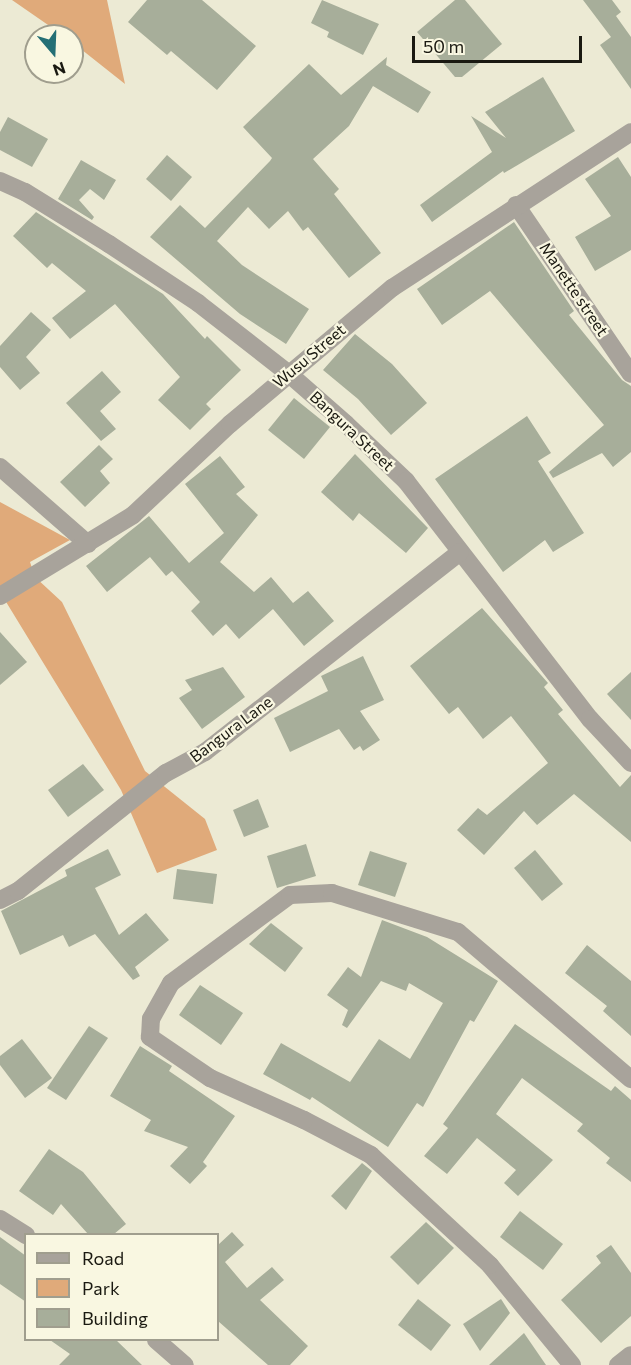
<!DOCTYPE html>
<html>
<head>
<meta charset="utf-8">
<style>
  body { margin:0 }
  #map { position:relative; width:631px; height:1365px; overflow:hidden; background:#ecead4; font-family:Commissioner,sans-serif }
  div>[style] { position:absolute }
  .green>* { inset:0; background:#e0aa7a }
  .building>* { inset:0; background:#a7ae9a }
  .minor>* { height:18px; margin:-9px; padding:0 9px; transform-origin:9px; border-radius:9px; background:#a8a39b }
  span { translate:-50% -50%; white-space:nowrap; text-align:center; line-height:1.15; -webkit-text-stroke:4.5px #f9f7e1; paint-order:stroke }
  .street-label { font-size:16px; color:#1a1911 }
  .legend { position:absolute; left:24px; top:1233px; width:195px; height:108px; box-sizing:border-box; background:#f9f7e1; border:2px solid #a09e8e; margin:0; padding:8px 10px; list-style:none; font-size:18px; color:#1a1911 }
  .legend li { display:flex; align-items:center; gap:12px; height:30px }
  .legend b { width:30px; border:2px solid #a09e8e }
  .north { position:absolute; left:24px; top:24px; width:60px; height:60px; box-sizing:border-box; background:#f9f7e1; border:2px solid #a09e8e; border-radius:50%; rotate:161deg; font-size:16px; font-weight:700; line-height:24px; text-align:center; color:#1a1911 }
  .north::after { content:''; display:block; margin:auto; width:21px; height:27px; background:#246f75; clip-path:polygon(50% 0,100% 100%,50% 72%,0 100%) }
  .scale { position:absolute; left:412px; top:36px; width:170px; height:27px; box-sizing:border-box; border:3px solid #1a1911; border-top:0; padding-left:8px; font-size:18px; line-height:21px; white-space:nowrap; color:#1a1911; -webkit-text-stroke:4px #f9f7e1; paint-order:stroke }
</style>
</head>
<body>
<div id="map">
  <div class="green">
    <div style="clip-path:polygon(12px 0,107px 0,125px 84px,72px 42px,72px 36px,64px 36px)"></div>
    <div style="clip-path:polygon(0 502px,70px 540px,30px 562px,35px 577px,62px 602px,145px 771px,205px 819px,217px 850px,157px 873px,121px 790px,0 592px)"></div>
  </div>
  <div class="building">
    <div style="clip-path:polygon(147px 0,202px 0,256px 46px,217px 90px,171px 51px,167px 55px,128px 22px)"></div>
    <div style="clip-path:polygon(322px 0,379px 24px,363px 55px,327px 37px,329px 32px,311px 23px)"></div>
    <div style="clip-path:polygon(455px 0,465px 0,502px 44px,462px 77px,455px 77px,417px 32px)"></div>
    <div style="clip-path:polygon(583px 0,612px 0,621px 12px,616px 16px,631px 37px,631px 89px,600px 45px,611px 37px)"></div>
    <div style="clip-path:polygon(387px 57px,386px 65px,431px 92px,418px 113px,373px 86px,349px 126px,313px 159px,339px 189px,334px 194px,381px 253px,349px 278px,308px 227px,303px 231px,288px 211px,269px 229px,248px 207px,217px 241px,242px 265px,309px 309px,286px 344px,240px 314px,150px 237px,180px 205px,205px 228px,270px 161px,272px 158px,243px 127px,309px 64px,341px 95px)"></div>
    <div style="clip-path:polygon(543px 77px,575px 131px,504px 173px,503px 171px,432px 222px,420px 205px,492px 152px,471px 116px,506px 138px,485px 112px)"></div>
    <div style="clip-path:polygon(8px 117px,48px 139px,32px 167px,0 150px,0 132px)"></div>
    <div style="clip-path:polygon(167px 155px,192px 177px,171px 201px,146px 179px)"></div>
    <div style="clip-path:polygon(618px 157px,631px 177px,631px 250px,595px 271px,575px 237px,611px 216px,585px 179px)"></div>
    <div style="clip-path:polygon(81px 160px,116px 180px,104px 200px,90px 189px,79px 200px,94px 217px,92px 220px,58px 199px)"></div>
    <div style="clip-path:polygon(36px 212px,163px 294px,205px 339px,207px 336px,241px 370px,206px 404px,211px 409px,190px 430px,158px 400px,180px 377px,115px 304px,70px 339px,52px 318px,86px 291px,52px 263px,47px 268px,13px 236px)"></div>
    <div style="clip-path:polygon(514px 222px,574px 311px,569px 315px,622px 380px,631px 386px,631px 452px,613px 467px,602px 453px,553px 478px,549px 472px,604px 425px,490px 291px,442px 325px,417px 289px)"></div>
    <div style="clip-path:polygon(31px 312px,51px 330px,26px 357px,40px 373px,20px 390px,0 367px,0 346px)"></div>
    <div style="clip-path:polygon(355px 334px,392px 364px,427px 403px,391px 435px,358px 399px,323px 370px)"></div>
    <div style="clip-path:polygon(102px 371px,121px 392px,100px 411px,116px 429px,101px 441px,66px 403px)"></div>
    <div style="clip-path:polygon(294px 398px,330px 427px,304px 459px,268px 430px)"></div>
    <div style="clip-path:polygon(527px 416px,551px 453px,538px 461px,584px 533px,553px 552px,545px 540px,503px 572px,435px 479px)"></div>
    <div style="clip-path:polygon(99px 445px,113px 459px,100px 471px,110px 483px,85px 507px,60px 482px)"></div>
    <div style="clip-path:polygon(355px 454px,428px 528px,406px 553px,359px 513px,353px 521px,321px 492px)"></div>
    <div style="clip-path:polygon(220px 456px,245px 487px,236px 494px,258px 515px,220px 562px,254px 592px,271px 577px,293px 603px,308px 591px,334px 621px,304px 646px,273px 609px,239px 639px,226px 624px,213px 636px,191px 611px,200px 602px,172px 571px,166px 576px,150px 557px,107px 592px,86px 566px,149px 516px,189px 563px,224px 533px,185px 484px)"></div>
    <div style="clip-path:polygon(482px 608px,548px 683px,544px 687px,563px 710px,558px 714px,620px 787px,631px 775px,631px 842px,574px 794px,537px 825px,524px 811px,484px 855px,457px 830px,478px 808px,487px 815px,548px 763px,511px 716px,483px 739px,458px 707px,449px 714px,410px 666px)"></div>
    <div style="clip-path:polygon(0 632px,27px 662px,0 685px)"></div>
    <div style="clip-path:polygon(363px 656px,384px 700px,360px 711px,380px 740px,363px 751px,360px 746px,354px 750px,339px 729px,290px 752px,274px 718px,328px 691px,321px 676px)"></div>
    <div style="clip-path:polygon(223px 667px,245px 697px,202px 729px,179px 698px,192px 690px,185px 680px)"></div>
    <div style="clip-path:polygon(631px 672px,631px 720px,607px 694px)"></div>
    <div style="clip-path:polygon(83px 764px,104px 790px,68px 817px,48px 790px)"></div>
    <div style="clip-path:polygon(258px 799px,269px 827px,244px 837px,233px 810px)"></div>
    <div style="clip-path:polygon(306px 844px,316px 876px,277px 888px,267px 856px)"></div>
    <div style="clip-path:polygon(108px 849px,121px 875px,95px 888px,119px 935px,146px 913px,169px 940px,135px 967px,140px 976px,133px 980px,95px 934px,69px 947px,63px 935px,20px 955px,1px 911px,67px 876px,65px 870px)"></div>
    <div style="clip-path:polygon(535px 850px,563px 884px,542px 901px,514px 868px)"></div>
    <div style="clip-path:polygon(370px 851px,407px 863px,395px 897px,358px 885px)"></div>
    <div style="clip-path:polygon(177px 869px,217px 874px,213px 904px,173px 899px)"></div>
    <div style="clip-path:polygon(382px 920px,427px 937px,498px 981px,474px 1022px,470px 1020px,423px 1107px,417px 1103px,388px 1147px,312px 1097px,310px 1100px,263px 1074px,281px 1043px,350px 1082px,379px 1039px,410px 1059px,443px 1003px,409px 983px,406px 991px,381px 981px,347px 1028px,342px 1025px,348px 1010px,327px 995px,348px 967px,361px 977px)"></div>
    <div style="clip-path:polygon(271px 923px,303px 948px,285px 972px,249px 944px)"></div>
    <div style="clip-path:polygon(587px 945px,631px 981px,631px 1036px,603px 1011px,607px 1006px,565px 973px)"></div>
    <div style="clip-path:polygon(200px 985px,243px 1013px,221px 1045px,179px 1015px)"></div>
    <div style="clip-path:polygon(515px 1024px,611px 1091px,615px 1086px,631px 1100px,631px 1182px,606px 1163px,610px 1158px,577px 1131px,583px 1124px,522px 1078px,496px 1114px,553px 1160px,518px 1196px,504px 1183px,516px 1170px,477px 1138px,447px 1174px,424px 1156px,448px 1128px,443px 1124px)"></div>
    <div style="clip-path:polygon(89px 1026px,108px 1038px,66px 1100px,47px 1088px)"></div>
    <div style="clip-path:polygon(22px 1039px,52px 1078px,25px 1098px,0 1065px,0 1056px)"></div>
    <div style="clip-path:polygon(140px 1046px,172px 1066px,169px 1071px,235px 1116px,203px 1162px,207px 1166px,190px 1184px,170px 1166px,188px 1147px,144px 1131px,151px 1120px,110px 1096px)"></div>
    <div style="clip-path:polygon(49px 1149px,83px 1172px,126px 1224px,114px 1234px,88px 1234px,61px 1204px,53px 1215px,19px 1191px)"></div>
    <div style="clip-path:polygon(362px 1163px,372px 1171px,346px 1210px,331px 1196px)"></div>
    <div style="clip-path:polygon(520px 1211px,563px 1244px,543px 1270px,500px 1237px)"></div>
    <div style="clip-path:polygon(426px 1222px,454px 1248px,418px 1285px,390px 1257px)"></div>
    <div style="clip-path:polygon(232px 1232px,244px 1245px,225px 1262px,247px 1288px,272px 1267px,284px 1280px,260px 1300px,308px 1346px,290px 1365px,268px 1365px,218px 1321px,218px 1245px)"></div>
    <div style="clip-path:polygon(0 1237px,26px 1256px,26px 1302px,0 1284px)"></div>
    <div style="clip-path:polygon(611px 1245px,631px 1273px,631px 1316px,601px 1343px,561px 1300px,601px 1263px,596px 1256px)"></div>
    <div style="clip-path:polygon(418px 1299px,451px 1325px,431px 1351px,398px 1325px)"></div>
    <div style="clip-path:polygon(501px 1299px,510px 1313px,480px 1351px,463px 1324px)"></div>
    <div style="clip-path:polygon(524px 1333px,546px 1365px,489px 1365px)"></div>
    <div style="clip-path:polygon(50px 1340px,116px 1340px,142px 1365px,59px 1365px,70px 1354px)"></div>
  </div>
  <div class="minor">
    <div style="left:0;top:181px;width:27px;rotate:24deg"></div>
    <div style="left:25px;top:192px;width:99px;rotate:31.8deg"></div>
    <div style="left:109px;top:244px;width:107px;rotate:33.5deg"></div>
    <div style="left:198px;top:303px;width:114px;rotate:37.9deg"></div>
    <div style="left:288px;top:373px;width:77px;rotate:41.3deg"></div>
    <div style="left:346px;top:424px;width:83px;rotate:43.5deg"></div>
    <div style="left:406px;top:481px;width:301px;rotate:52.3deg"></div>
    <div style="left:590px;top:719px;width:60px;rotate:47deg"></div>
    <div style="left:516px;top:205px;width:204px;rotate:55.8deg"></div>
    <div style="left:0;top:467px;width:117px;rotate:41.2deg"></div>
    <div style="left:0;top:596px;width:156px;rotate:-31.3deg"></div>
    <div style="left:133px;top:515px;width:133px;rotate:-43.2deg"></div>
    <div style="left:230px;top:424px;width:212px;rotate:-40deg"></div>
    <div style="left:392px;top:288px;width:285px;rotate:-33.1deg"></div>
    <div style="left:0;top:900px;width:20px;rotate:-27deg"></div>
    <div style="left:18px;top:891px;width:189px;rotate:-38.6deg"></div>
    <div style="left:166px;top:773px;width:44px;rotate:-28.3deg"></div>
    <div style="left:205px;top:752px;width:324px;rotate:-38.1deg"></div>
    <div style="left:0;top:1219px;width:31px;rotate:32deg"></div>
    <div style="left:156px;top:1340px;width:38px;rotate:41deg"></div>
    <div style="left:572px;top:1365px;width:129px;rotate:-129.4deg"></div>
    <div style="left:490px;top:1265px;width:162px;rotate:-137.3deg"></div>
    <div style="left:371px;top:1155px;width:76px;rotate:-152.4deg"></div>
    <div style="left:304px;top:1120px;width:103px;rotate:-155.9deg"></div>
    <div style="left:210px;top:1078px;width:73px;rotate:-145.7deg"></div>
    <div style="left:150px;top:1037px;width:18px;rotate:-87deg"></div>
    <div style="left:151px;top:1019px;width:41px;rotate:-60.9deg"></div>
    <div style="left:171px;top:983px;width:148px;rotate:-36.5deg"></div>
    <div style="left:290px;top:895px;width:42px;rotate:-2.7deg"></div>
    <div style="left:332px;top:893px;width:132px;rotate:17.2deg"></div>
    <div style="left:458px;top:932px;width:227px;rotate:40.4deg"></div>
    <div style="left:618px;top:1365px;width:16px;rotate:-38deg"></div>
  </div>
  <div class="street-label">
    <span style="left:574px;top:289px;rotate:56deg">Manette street</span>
    <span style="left:309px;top:356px;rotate:-40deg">Wusu Street</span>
    <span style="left:352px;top:431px;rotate:43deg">Bangura Street</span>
    <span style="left:231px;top:729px;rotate:-37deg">Bangura Lane</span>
  </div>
  <ul class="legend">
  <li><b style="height:8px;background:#a8a39b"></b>Road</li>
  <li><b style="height:16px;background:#e0aa7a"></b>Park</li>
  <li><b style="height:16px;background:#a7ae9a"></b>Building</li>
  </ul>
  <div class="north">N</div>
  <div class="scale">50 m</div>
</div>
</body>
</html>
